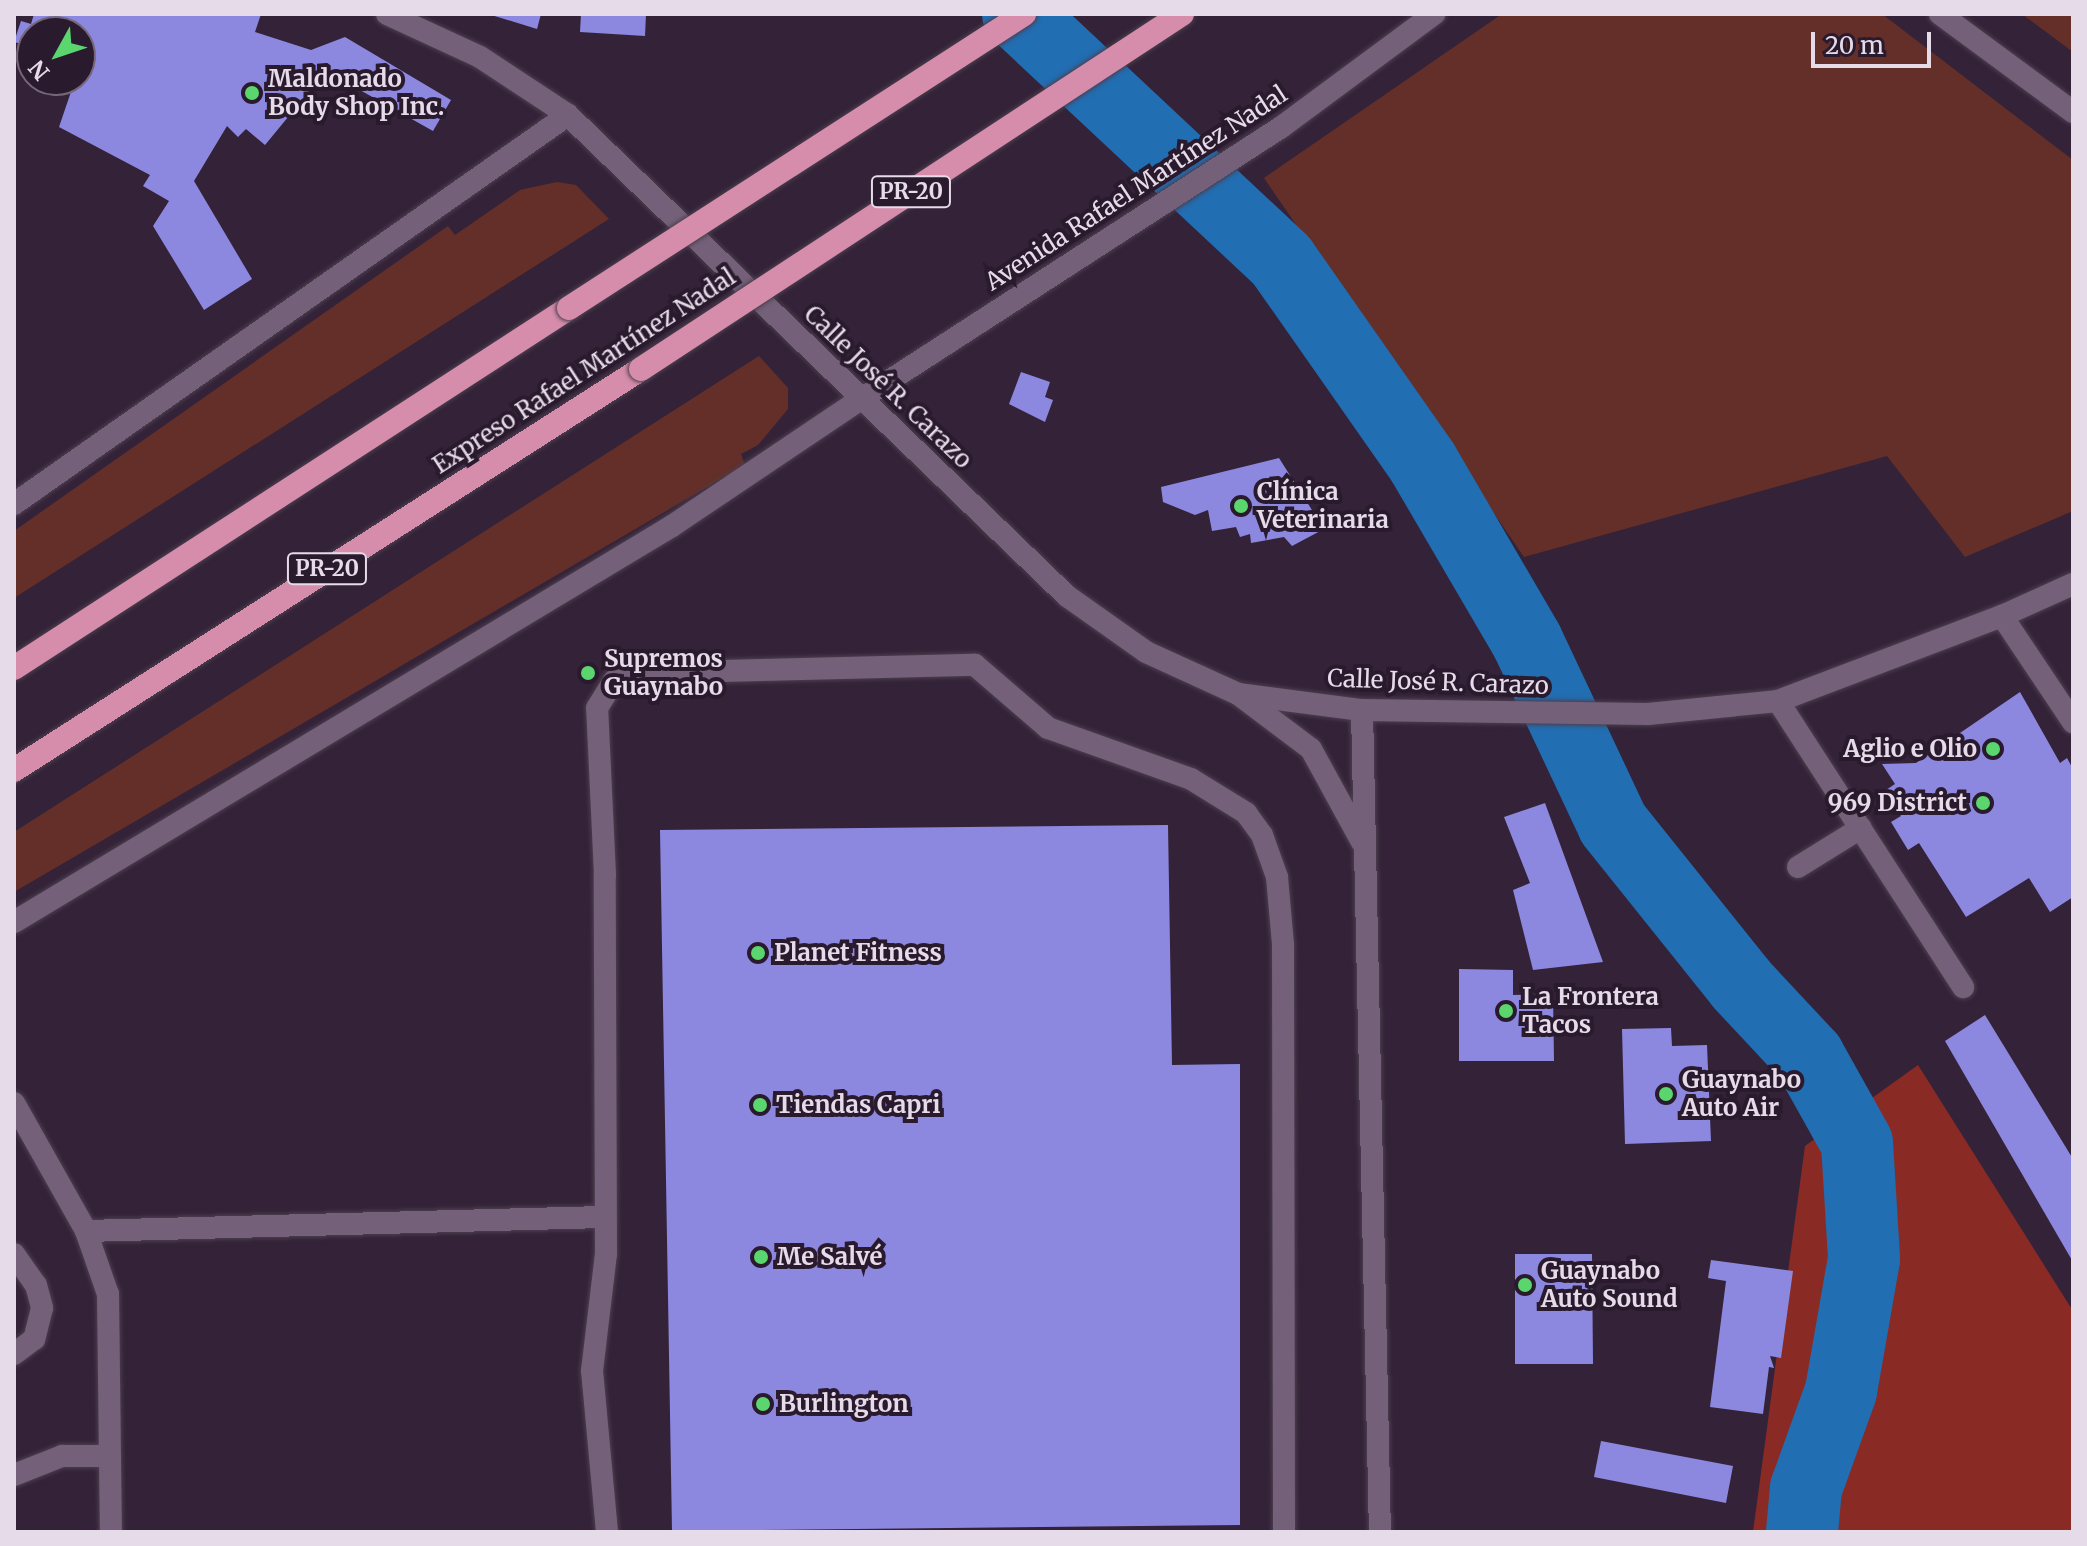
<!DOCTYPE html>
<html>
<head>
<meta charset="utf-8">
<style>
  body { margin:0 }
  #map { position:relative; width:2087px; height:1546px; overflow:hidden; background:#342338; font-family:Merriweather,serif }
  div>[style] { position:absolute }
  .green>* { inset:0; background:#642f29 }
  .forest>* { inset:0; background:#892b24 }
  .river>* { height:72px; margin:-36px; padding:0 36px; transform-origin:36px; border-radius:36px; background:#226eb2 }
  .building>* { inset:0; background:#8c88e0 }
  .roads { filter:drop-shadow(0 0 2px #4c3e4f) drop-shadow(0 0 2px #4c3e4f) }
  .service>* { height:22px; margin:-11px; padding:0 11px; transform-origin:11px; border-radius:11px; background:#746179 }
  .minor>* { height:22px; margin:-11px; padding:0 11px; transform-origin:11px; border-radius:11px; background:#746179 }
  .tertiary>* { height:22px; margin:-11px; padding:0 11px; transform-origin:11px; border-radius:11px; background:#746179 }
  .motorway>* { height:24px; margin:-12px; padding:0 12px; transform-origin:12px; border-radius:12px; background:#d68dab }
  .bridges { filter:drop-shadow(0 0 2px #4c3e4f) drop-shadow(0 0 2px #4c3e4f) }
  .motorway-bridge>* { height:24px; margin:-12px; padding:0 12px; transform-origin:12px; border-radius:12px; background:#d68dab }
  .dots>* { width:22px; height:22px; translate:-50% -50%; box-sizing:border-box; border:4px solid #2a1a2e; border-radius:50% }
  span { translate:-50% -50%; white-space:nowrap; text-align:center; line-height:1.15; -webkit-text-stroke:8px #2a1a2e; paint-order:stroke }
  .shield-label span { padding:2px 6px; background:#2a1a2e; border:2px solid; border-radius:6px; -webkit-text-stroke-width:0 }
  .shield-label { font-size:22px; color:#e6dbe9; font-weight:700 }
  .poi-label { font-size:24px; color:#e6dbe9; font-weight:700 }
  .left { translate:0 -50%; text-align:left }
  .right { translate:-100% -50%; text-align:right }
  .street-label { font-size:24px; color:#e6dbe9 }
  .frame { position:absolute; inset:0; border:16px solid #e6dbe9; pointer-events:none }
  .north { position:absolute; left:16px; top:16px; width:80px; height:80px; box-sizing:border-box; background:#2a1a2e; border:2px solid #756779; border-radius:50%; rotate:230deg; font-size:22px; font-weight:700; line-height:32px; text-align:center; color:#e6dbe9 }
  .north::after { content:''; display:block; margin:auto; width:28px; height:36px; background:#5bd56e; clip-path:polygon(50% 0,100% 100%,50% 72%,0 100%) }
  .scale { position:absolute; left:1811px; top:32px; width:120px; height:36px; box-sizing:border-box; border:4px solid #e6dbe9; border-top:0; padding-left:10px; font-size:24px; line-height:28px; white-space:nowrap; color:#e6dbe9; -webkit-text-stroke:6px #2a1a2e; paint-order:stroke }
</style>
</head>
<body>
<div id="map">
  <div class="green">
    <div style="clip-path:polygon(1502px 14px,1882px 14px,2073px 160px,2073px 511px,1965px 557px,1887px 456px,1524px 557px,1264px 178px)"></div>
    <div style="clip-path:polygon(2022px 14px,2073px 14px,2073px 52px)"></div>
    <div style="clip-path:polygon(557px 182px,576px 185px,609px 219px,14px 598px,14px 531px,448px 226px,455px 235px,520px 190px)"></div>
    <div style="clip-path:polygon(759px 356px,788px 388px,788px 409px,758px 445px,741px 454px,745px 465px,14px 892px,14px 832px)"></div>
  </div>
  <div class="forest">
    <div style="clip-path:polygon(1918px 1065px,2073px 1311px,2073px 1532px,1753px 1532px,1805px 1146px)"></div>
  </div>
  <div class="river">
    <div style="left:1018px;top:14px;width:360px;rotate:43.1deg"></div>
    <div style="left:1281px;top:260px;width:248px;rotate:55deg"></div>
    <div style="left:1423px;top:463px;width:206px;rotate:59.7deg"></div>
    <div style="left:1527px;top:641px;width:202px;rotate:64.8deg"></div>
    <div style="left:1613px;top:824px;width:205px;rotate:51.3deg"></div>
    <div style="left:1741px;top:984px;width:100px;rotate:47deg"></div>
    <div style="left:1809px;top:1057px;width:98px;rotate:60.8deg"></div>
    <div style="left:1857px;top:1143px;width:116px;rotate:86.5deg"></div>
    <div style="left:1864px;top:1259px;width:134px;rotate:99.9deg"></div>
    <div style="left:1841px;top:1391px;width:103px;rotate:109.8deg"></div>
    <div style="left:1806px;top:1488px;width:44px;rotate:95.2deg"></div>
  </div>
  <div class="building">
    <div style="clip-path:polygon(34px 14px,261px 14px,255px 32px,311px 50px,345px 37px,451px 100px,433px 131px,326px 71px,265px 145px,246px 129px,238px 137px,227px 126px,194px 181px,252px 279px,204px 310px,153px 226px,169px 201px,143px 186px,150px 175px,59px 127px,75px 80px,80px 80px,80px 32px,32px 32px,32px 47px,14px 42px,21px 21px,31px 24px)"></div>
    <div style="clip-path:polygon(488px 14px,541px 14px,537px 29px)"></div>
    <div style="clip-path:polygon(581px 14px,646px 14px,645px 36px,580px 32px)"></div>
    <div style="clip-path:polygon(1021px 372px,1050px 382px,1045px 397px,1053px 400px,1045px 422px,1009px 404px)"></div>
    <div style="clip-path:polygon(1279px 458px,1324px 529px,1292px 546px,1284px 537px,1251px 543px,1250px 534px,1240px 537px,1236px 527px,1212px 531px,1208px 510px,1195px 515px,1163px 502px,1161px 487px)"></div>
    <div style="clip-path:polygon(2020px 692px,2060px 763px,2067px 758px,2073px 769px,2073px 897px,2050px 912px,2029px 878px,1966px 917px,1919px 843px,1908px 850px,1891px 822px,1901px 816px,1886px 790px,1895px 784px,1882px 764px,1916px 763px)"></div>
    <div style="clip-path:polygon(1545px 803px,1603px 962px,1533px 970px,1513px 890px,1530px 883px,1504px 817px)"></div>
    <div style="clip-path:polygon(1168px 825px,1172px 1065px,1240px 1064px,1240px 1525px,672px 1531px,660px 830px)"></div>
    <div style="clip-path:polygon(1459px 969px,1513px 970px,1513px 995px,1553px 994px,1554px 1061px,1459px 1061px)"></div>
    <div style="clip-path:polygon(1985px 1015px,2073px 1159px,2073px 1262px,1945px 1041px)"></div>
    <div style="clip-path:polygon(1671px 1028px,1672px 1046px,1707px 1045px,1711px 1141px,1625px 1144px,1622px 1029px)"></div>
    <div style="clip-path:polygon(1515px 1254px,1592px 1254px,1593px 1364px,1515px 1364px)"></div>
    <div style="clip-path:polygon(1711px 1260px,1793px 1271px,1781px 1358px,1770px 1356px,1774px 1368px,1769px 1367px,1763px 1414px,1710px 1407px,1726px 1281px,1708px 1278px)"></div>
    <div style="clip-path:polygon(1601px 1441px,1733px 1466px,1726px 1503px,1594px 1477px)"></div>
  </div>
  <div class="roads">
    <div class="service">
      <div style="left:1778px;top:701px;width:341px;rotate:57.1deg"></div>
      <div style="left:1798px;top:867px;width:74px;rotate:-31.8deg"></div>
      <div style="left:14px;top:1103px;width:147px;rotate:60.6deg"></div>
      <div style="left:86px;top:1231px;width:67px;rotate:70.8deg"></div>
      <div style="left:108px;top:1294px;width:238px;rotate:89.3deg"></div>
      <div style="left:86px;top:1231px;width:519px;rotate:-1.55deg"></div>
      <div style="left:14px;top:1254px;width:38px;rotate:55deg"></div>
      <div style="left:36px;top:1285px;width:24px;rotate:75deg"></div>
      <div style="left:42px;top:1308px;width:32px;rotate:104deg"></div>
      <div style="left:34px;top:1339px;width:25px;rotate:143deg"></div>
      <div style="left:14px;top:1475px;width:52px;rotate:-21.6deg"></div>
      <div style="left:62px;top:1456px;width:48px"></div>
      <div style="left:607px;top:1532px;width:162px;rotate:-95.3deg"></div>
      <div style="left:592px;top:1371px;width:118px;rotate:-83.2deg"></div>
      <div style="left:606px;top:1254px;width:379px;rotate:-90.2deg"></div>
      <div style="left:605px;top:875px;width:167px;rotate:-92.7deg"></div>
      <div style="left:597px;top:708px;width:32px;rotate:-58deg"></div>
      <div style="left:614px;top:681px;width:107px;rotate:-5.3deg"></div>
      <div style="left:721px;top:671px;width:254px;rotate:-1.4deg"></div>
      <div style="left:975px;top:665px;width:96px;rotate:40.8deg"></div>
      <div style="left:1048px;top:728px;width:152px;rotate:19.6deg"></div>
      <div style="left:1191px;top:779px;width:65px;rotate:31.7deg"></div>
      <div style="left:1246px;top:813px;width:27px;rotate:54deg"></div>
      <div style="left:1262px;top:835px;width:45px;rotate:70.3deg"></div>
      <div style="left:1277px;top:877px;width:67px;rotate:84.9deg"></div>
      <div style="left:1283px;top:944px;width:588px;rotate:89.9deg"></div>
    </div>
    <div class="minor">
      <div style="left:1940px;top:14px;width:165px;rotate:36.4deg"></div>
      <div style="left:861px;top:399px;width:499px;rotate:-32.9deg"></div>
      <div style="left:1280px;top:128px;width:192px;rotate:-36.5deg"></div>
      <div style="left:2002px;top:616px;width:128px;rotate:56.2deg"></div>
      <div style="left:1238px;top:694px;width:91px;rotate:37deg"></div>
      <div style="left:1311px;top:749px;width:106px;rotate:61.3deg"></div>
      <div style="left:1362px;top:710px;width:822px;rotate:88.75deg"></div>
    </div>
    <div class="tertiary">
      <div style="left:387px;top:14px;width:102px;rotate:24.8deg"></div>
      <div style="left:480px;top:57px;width:105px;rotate:33.4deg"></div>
      <div style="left:568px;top:115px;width:693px;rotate:43.95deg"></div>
      <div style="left:1067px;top:596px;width:97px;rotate:35.3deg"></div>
      <div style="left:1146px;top:652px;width:101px;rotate:24.5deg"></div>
      <div style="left:1238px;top:694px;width:125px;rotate:7.4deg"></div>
      <div style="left:1362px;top:710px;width:286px;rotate:0.8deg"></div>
      <div style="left:1648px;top:714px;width:131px;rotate:-5.7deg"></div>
      <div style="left:1778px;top:701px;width:240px;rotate:-20.8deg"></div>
      <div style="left:2002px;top:616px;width:78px;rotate:-24.3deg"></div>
      <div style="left:14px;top:504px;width:677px;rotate:-35.08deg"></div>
      <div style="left:14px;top:922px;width:768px;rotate:-31.04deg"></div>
      <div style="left:672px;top:526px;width:228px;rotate:-33.9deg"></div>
    </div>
    <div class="motorway">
      <div style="left:14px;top:668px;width:662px;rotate:-32.97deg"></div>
      <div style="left:14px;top:770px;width:744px;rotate:-32.6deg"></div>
    </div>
  </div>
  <div class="bridges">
    <div class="motorway-bridge">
      <div style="left:569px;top:308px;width:542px;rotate:-32.87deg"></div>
      <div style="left:641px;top:369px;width:647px;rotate:-33.27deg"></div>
    </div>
  </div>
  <div class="dots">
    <div style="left:252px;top:93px;background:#5bd56e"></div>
    <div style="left:1241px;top:506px;background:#5bd56e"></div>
    <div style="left:588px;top:673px;background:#5bd56e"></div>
    <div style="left:1993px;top:749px;background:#5bd56e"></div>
    <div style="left:1983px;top:803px;background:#5bd56e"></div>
    <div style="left:758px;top:953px;background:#5bd56e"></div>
    <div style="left:1506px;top:1011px;background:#5bd56e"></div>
    <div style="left:1666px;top:1094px;background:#5bd56e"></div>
    <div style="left:760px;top:1105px;background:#5bd56e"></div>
    <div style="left:761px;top:1257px;background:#5bd56e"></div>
    <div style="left:1525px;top:1285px;background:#5bd56e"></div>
    <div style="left:763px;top:1404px;background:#5bd56e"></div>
  </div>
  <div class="shield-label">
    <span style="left:911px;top:192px">PR-20</span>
    <span style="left:327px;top:569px">PR-20</span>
  </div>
  <div class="poi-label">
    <span class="left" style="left:268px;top:93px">Maldonado<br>Body Shop Inc.</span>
    <span class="left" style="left:1257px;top:506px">Clínica<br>Veterinaria</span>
    <span class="left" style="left:604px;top:673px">Supremos<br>Guaynabo</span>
    <span class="right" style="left:1977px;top:749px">Aglio e Olio</span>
    <span class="right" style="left:1967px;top:803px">969 District</span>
    <span class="left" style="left:774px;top:953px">Planet Fitness</span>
    <span class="left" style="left:1522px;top:1011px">La Frontera<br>Tacos</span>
    <span class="left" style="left:1682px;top:1094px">Guaynabo<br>Auto Air</span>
    <span class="left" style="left:776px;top:1105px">Tiendas Capri</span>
    <span class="left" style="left:777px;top:1257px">Me Salvé</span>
    <span class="left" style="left:1541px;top:1285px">Guaynabo<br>Auto Sound</span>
    <span class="left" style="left:779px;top:1404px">Burlington</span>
  </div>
  <div class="street-label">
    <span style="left:1136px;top:188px;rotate:-33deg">Avenida Rafael Martínez Nadal</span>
    <span style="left:584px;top:371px;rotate:-33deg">Expreso Rafael Martínez Nadal</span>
    <span style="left:888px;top:387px;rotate:44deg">Calle José R. Carazo</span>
    <span style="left:1438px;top:682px;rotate:2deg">Calle José R. Carazo</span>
  </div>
  <div class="frame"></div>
  <div class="north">N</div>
  <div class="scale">20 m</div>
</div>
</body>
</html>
